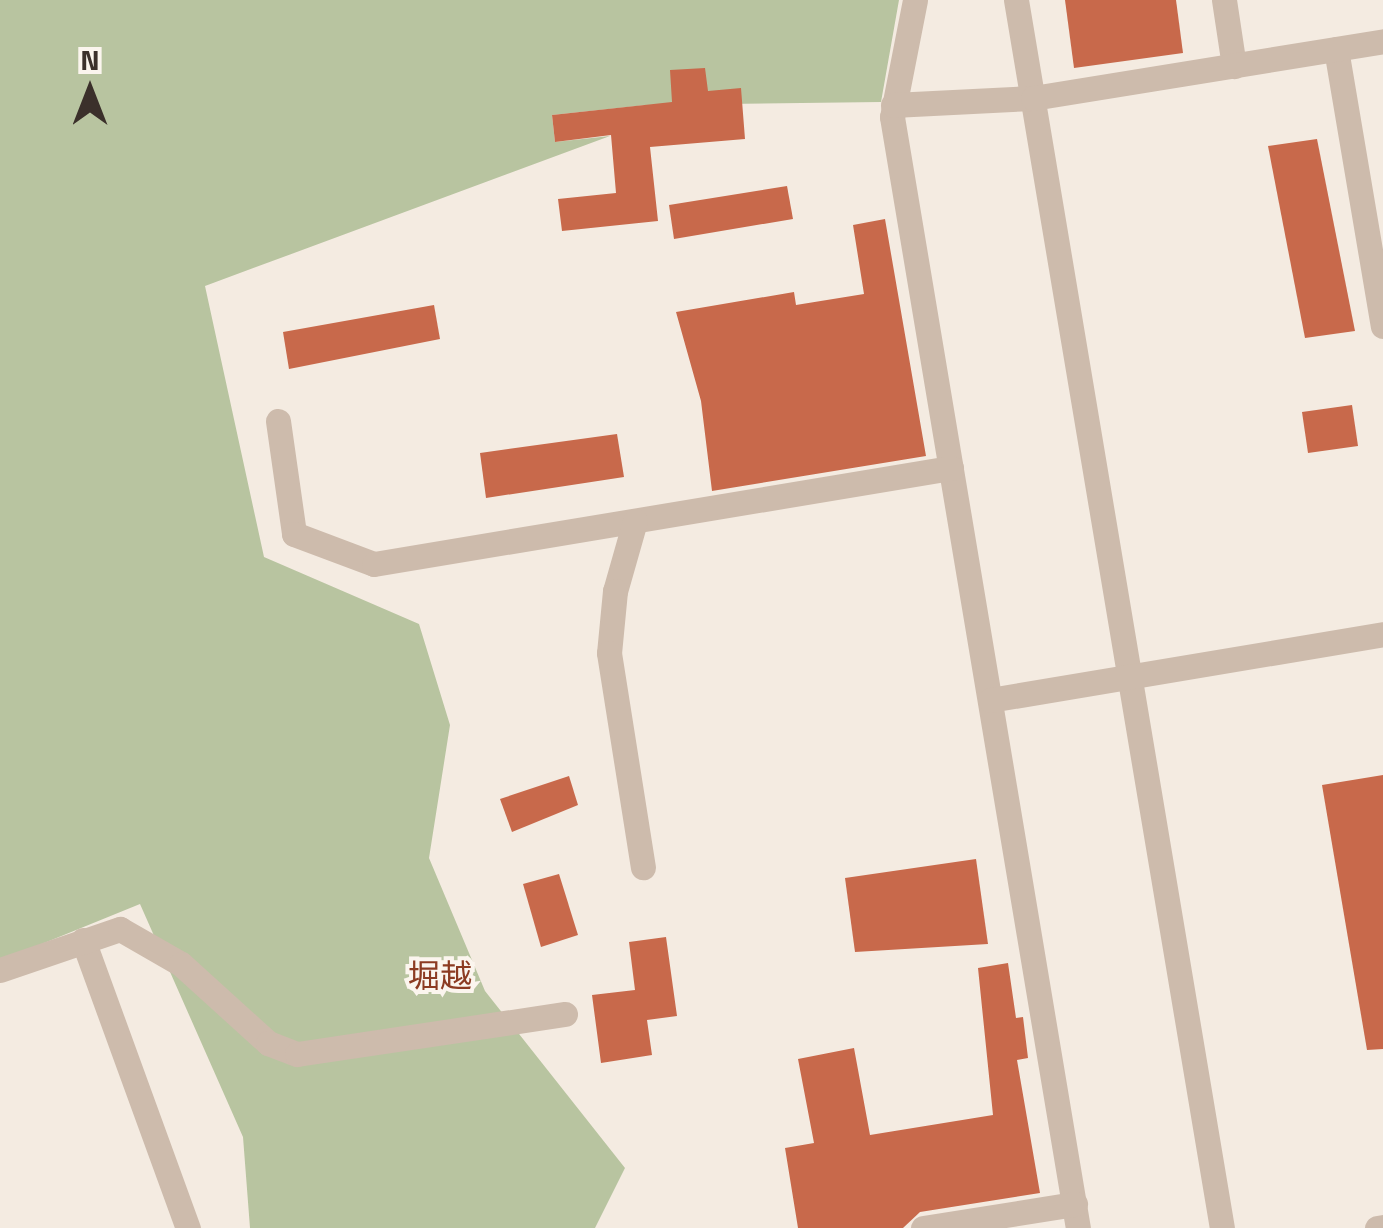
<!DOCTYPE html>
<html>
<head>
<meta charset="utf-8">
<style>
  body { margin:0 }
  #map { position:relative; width:1383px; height:1228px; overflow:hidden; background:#f4ebe1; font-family:"Titillium Web","Noto Sans JP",sans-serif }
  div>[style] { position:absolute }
  .green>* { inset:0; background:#b8c4a0 }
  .building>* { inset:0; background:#c8694b }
  .minor>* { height:25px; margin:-12.5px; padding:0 12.5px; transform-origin:12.5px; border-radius:12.5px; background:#cdbbac }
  span { translate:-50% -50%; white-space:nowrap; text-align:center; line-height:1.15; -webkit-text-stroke:8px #fbf5ee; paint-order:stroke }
  .quarter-label { font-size:32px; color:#8c3b22 }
  .north { position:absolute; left:40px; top:40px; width:100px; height:100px; -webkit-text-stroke:8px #fbf5ee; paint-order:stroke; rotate:0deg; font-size:28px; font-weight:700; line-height:40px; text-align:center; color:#3b302b }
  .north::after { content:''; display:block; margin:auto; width:35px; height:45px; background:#3b302b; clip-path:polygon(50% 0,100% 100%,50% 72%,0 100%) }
</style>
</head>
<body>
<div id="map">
  <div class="green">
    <div style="clip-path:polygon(0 0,899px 0,881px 102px,646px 105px,552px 115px,555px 142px,610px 136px,205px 286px,264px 557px,419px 624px,450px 725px,429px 858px,485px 991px,625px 1168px,595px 1228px,250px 1228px,243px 1137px,140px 904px,0 961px)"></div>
  </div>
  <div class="building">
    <div style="clip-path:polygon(1065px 0,1176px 0,1183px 53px,1074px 68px)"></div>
    <div style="clip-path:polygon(705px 68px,708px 91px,741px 88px,745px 139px,650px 147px,658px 221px,562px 231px,558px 199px,616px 193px,611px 135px,555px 142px,552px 115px,672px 102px,670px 70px)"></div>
    <div style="clip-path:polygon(1317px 139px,1355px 331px,1305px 338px,1268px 146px)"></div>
    <div style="clip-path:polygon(787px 186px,793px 219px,674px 239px,669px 205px)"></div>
    <div style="clip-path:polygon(885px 219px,926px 456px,712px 491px,701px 401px,676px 312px,794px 292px,796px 305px,864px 294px,853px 225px)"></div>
    <div style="clip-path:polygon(434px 305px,440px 339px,289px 369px,283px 332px)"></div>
    <div style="clip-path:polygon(1352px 405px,1358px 446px,1308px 453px,1302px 412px)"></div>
    <div style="clip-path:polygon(617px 434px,624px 477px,486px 498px,480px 453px)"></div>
    <div style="clip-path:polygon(1383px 775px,1383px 1049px,1367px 1050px,1322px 785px)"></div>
    <div style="clip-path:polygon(569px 776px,578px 805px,512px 832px,500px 799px)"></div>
    <div style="clip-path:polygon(976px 859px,988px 944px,855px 952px,845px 878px)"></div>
    <div style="clip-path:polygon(559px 874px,578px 935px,541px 947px,523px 884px)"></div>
    <div style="clip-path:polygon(666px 937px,677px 1016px,647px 1020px,652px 1055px,601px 1063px,592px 995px,635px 990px,629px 942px)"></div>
    <div style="clip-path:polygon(1008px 963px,1016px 1018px,1023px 1017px,1028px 1058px,1017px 1060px,1040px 1193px,920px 1212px,903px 1228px,798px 1228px,785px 1148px,814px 1143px,798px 1059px,854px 1048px,870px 1135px,993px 1115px,978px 968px)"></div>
  </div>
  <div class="minor">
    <div style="left:915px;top:0;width:119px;rotate:101.1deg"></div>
    <div style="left:892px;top:117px;width:1126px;rotate:80.5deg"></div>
    <div style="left:1016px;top:0;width:1245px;rotate:80.48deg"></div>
    <div style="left:1224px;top:0;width:67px;rotate:81.4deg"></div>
    <div style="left:1336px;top:49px;width:281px;rotate:80.4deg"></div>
    <div style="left:893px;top:105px;width:140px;rotate:-2.9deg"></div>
    <div style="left:1033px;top:98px;width:355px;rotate:-9.2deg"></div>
    <div style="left:278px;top:421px;width:114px;rotate:81.9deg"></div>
    <div style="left:294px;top:534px;width:85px;rotate:20.6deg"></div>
    <div style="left:374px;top:564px;width:585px;rotate:-9.45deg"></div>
    <div style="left:635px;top:521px;width:73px;rotate:105.9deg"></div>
    <div style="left:615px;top:591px;width:62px;rotate:95.5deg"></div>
    <div style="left:609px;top:653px;width:217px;rotate:81deg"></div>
    <div style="left:990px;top:700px;width:399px;rotate:-9.5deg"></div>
    <div style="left:83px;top:940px;width:307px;rotate:70deg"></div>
    <div style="left:0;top:970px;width:127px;rotate:-18.9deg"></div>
    <div style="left:120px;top:929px;width:70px;rotate:29.8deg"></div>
    <div style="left:181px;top:964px;width:118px;rotate:42.2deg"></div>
    <div style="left:268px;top:1043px;width:31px;rotate:21deg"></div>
    <div style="left:297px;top:1054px;width:271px;rotate:-8.5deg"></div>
    <div style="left:923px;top:1228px;width:154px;rotate:-9deg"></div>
    <div style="left:1377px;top:1228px;width:6px;rotate:-9deg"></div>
  </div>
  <div class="quarter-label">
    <span style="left:440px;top:975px">堀越</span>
  </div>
  <div class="north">N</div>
</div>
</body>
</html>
